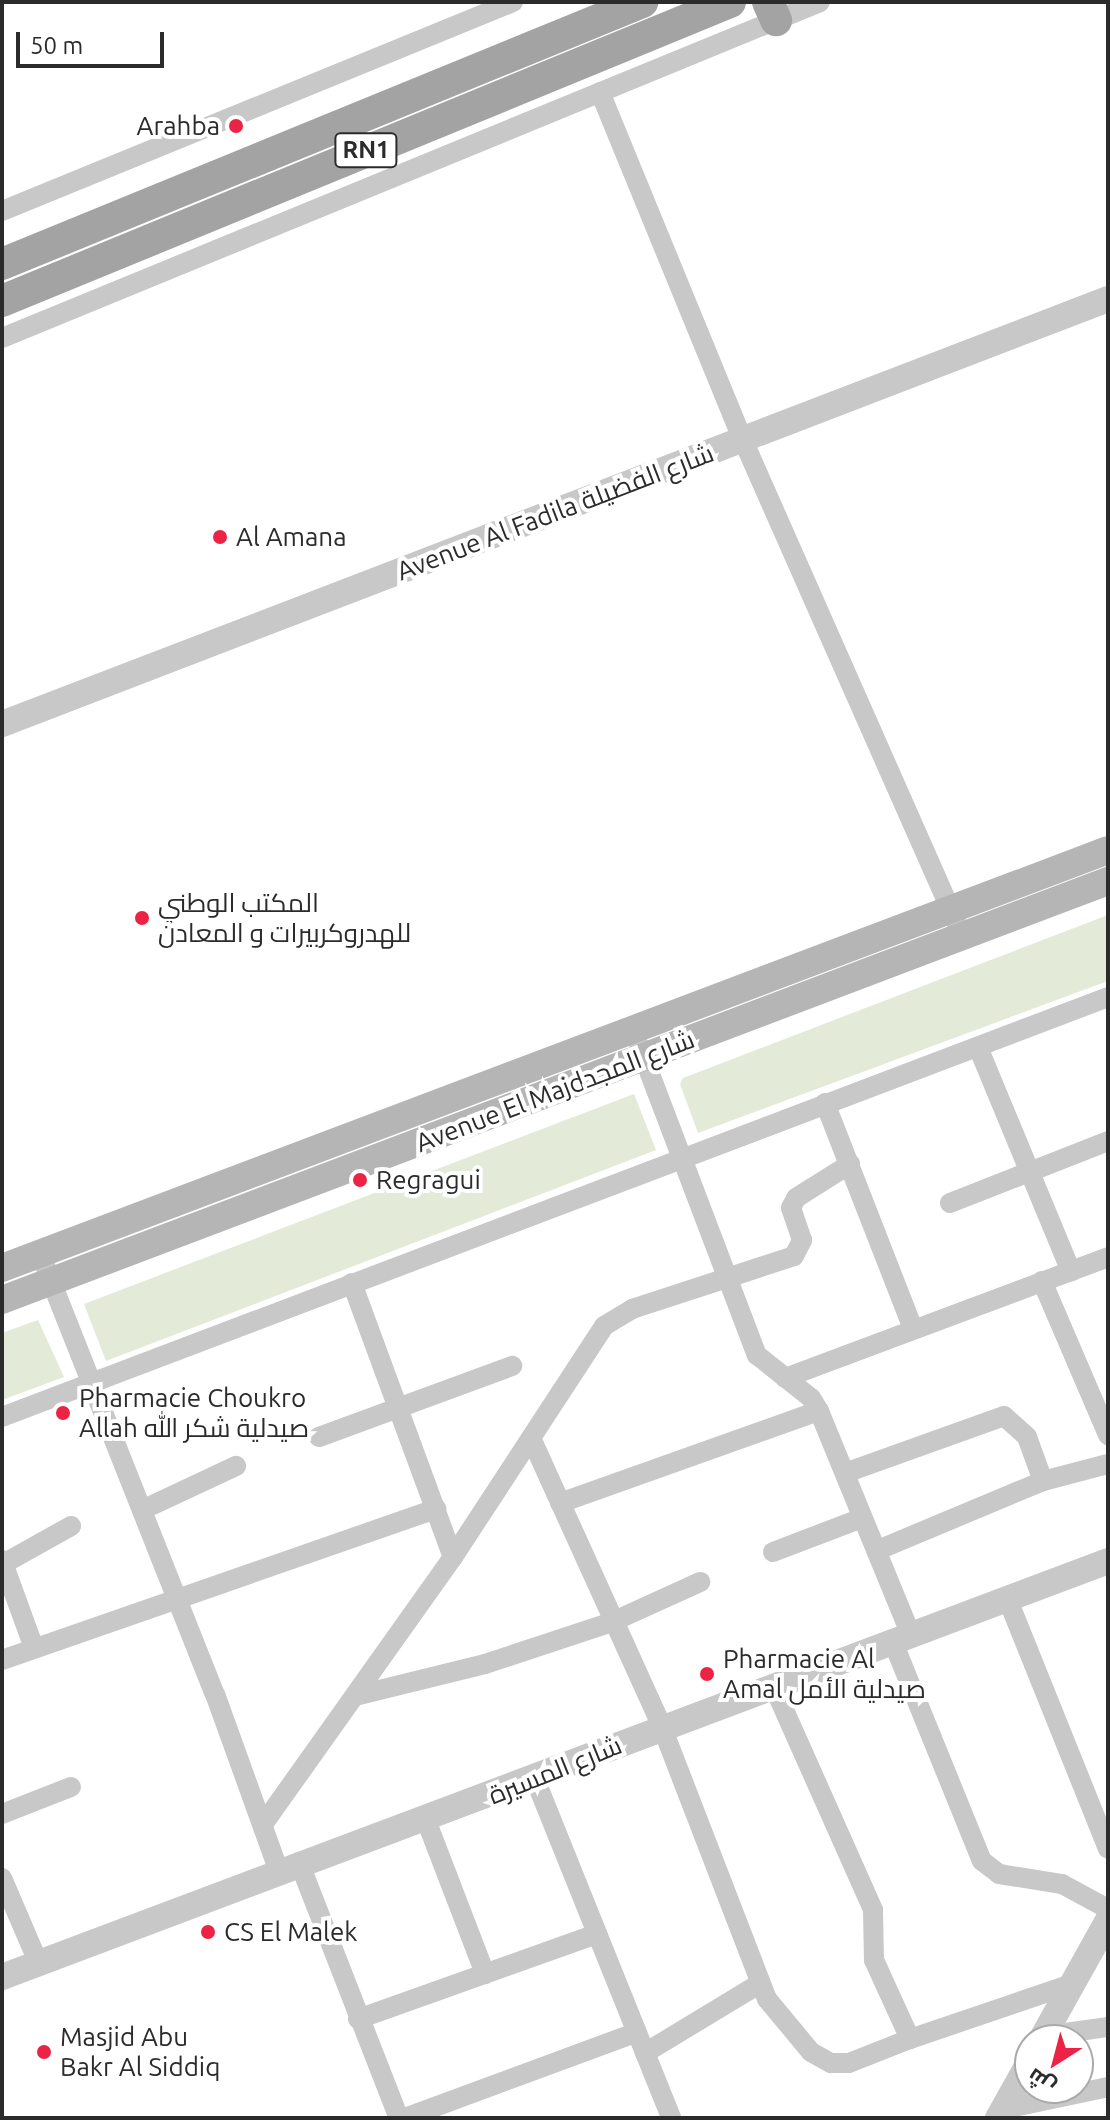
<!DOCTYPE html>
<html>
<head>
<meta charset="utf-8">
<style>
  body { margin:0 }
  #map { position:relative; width:1110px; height:2120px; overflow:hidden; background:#fff; font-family:Ubuntu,Cairo,sans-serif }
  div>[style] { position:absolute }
  .green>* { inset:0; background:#e3ead7 }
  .minor>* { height:20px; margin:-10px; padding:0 10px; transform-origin:10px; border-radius:10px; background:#c8c8c8 }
  .tertiary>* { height:26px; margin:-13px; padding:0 13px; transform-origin:13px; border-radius:13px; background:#c8c8c8 }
  .secondary>* { height:28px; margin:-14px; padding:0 14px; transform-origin:14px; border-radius:14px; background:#b5b5b5 }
  .primary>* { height:32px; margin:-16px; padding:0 16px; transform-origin:16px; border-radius:16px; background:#a3a3a3 }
  .dots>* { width:22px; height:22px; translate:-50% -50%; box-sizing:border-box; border:4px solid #fff; border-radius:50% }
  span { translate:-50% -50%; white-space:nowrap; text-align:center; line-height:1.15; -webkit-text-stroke:8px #fff; paint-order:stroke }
  .shield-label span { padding:2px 6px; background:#fff; border:2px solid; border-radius:6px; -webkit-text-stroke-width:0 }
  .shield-label { font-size:24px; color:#2b2b2b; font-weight:700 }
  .poi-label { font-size:26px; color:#2b2b2b }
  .right { translate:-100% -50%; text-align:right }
  .left { translate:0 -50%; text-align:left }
  .street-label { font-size:26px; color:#2b2b2b }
  .frame { position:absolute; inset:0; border:4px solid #2b2b2b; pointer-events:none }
  .north { position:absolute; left:1014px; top:2024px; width:80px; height:80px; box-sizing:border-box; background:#fff; border:2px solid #aaa; border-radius:50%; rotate:216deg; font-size:22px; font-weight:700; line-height:32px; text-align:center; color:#2b2b2b }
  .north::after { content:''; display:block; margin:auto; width:28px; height:36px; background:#ed2345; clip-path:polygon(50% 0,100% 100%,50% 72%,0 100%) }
  .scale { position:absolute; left:16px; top:32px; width:148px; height:36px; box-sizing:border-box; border:4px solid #2b2b2b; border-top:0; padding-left:10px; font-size:24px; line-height:28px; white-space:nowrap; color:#2b2b2b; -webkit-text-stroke:6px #fff; paint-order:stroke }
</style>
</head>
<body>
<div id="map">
  <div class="green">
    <div style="clip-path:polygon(1108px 915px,1108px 981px,698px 1133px,680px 1084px,683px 1078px)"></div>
    <div style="clip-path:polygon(634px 1094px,656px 1150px,106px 1361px,84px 1304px)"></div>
    <div style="clip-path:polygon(38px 1320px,64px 1377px,2px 1400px,2px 1333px)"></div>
  </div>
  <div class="minor">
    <div style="left:600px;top:92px;width:376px;rotate:67.7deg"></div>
    <div style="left:743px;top:440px;width:527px;rotate:66.16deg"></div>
    <div style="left:2px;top:211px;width:552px;rotate:-22.24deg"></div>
    <div style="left:2px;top:338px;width:884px;rotate:-22.33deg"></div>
    <div style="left:639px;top:1045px;width:332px;rotate:69.2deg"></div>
    <div style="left:757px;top:1355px;width:69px;rotate:38.5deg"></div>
    <div style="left:811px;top:1398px;width:15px;rotate:58deg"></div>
    <div style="left:819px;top:1411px;width:242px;rotate:67.7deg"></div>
    <div style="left:978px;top:1047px;width:243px;rotate:67.5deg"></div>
    <div style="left:825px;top:1103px;width:243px;rotate:68.7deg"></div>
    <div style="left:950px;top:1203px;width:170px;rotate:-21.4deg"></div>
    <div style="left:40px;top:1253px;width:474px;rotate:68.4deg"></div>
    <div style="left:215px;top:1694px;width:186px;rotate:70.2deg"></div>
    <div style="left:1042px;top:1281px;width:168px;rotate:66.8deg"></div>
    <div style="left:352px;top:1283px;width:292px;rotate:69.8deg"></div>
    <div style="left:785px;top:1378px;width:345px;rotate:-20.5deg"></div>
    <div style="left:2px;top:1417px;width:1183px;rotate:-20.79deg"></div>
    <div style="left:319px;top:1437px;width:206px;rotate:-20.2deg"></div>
    <div style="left:531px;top:1438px;width:317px;rotate:65.6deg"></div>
    <div style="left:662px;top:1727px;width:292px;rotate:68.9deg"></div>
    <div style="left:767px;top:1999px;width:69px;rotate:50.3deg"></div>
    <div style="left:811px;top:2052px;width:23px;rotate:29deg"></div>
    <div style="left:831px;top:2063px;width:18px"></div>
    <div style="left:849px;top:2063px;width:66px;rotate:-21.5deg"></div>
    <div style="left:845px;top:1473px;width:169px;rotate:-19.7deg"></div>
    <div style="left:1004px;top:1416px;width:31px;rotate:42deg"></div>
    <div style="left:1027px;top:1437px;width:47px;rotate:70deg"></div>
    <div style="left:560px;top:1503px;width:275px;rotate:-19.6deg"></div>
    <div style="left:142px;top:1510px;width:104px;rotate:-25.1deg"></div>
    <div style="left:878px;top:1550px;width:179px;rotate:-22.7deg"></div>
    <div style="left:1043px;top:1481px;width:67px;rotate:-14.7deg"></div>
    <div style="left:773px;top:1552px;width:95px;rotate:-20.9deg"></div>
    <div style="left:2px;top:1560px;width:94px;rotate:70deg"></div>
    <div style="left:3px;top:1564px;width:78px;rotate:-29.2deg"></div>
    <div style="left:1008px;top:1600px;width:268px;rotate:68.1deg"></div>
    <div style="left:893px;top:1642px;width:236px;rotate:67.9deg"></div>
    <div style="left:982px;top:1861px;width:21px;rotate:37deg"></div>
    <div style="left:999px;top:1874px;width:64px;rotate:9deg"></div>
    <div style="left:1062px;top:1884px;width:52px;rotate:28.5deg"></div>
    <div style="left:2px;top:1660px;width:460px;rotate:-19.2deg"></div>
    <div style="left:773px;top:1685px;width:246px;rotate:66deg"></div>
    <div style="left:873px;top:1910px;width:50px;rotate:88.9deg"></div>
    <div style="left:874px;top:1960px;width:87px;rotate:65.5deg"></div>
    <div style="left:910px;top:2039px;width:171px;rotate:-18.8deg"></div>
    <div style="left:355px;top:1696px;width:134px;rotate:-13.8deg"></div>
    <div style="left:485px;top:1664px;width:134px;rotate:-18.3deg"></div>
    <div style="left:612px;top:1622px;width:97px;rotate:-24.4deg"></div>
    <div style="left:535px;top:1779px;width:365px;rotate:68.1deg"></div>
    <div style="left:2px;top:1814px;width:74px;rotate:-21.4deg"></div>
    <div style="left:426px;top:1820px;width:165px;rotate:69deg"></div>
    <div style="left:264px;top:1823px;width:326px;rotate:-54.6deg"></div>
    <div style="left:453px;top:1557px;width:276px;rotate:-56.8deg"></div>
    <div style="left:604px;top:1326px;width:33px;rotate:-31deg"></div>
    <div style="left:632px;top:1309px;width:170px;rotate:-18.1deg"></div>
    <div style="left:794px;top:1256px;width:18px;rotate:-63deg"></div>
    <div style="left:802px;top:1240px;width:34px;rotate:-109deg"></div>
    <div style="left:791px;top:1208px;width:11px;rotate:-63deg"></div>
    <div style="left:796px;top:1198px;width:64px;rotate:-32.2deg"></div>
    <div style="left:299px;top:1862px;width:275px;rotate:68.7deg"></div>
    <div style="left:2px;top:1878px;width:91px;rotate:66.8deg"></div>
    <div style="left:358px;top:2019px;width:254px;rotate:-19.6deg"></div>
    <div style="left:1044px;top:2036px;width:65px;rotate:-8deg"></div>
    <div style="left:645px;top:2053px;width:133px;rotate:-31.2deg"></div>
    <div style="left:1004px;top:2109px;width:106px;rotate:-11.9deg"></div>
    <div style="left:405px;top:2118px;width:247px;rotate:-20.3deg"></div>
  </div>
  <div class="tertiary">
    <div style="left:2px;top:724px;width:1185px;rotate:-21.02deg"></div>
    <div style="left:2px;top:1977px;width:1182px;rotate:-20.61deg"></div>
    <div style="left:1041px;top:2040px;width:137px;rotate:-60.8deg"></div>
    <div style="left:998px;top:2118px;width:65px;rotate:-60.7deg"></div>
  </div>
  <div class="secondary">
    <div style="left:2px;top:1268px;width:1182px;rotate:-20.7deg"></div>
    <div style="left:2px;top:1300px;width:1183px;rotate:-20.75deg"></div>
  </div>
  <div class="primary">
    <div style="left:768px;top:2px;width:20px;rotate:66deg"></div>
    <div style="left:2px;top:264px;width:692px;rotate:-22.26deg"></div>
    <div style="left:2px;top:301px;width:787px;rotate:-22.33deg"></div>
  </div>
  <div class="dots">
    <div style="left:236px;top:126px;background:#ed2345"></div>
    <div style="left:220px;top:537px;background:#ed2345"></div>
    <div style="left:142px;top:918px;background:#ed2345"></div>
    <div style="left:360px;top:1180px;background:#ed2345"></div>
    <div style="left:63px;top:1413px;background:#ed2345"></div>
    <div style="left:707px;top:1674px;background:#ed2345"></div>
    <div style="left:208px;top:1932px;background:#ed2345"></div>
    <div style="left:44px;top:2052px;background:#ed2345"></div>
  </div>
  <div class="shield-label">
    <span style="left:366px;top:150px">RN1</span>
  </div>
  <div class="poi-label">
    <span class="right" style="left:220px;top:126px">Arahba</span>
    <span class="left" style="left:236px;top:537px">Al Amana</span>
    <span class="left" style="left:158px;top:918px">المكتب الوطني<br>للهدروكربيرات و المعادن</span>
    <span class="left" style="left:376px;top:1180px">Regragui</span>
    <span class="left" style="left:79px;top:1413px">Pharmacie Choukro<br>Allah صيدلية شكر الله</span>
    <span class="left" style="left:723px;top:1674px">Pharmacie Al<br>Amal صيدلية الأمل</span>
    <span class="left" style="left:224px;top:1932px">CS El Malek</span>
    <span class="left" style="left:60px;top:2052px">Masjid Abu<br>Bakr Al Siddiq</span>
  </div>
  <div class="street-label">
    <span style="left:555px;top:512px;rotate:-21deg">Avenue Al Fadila شارع الفضيلة</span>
    <span style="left:555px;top:1091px;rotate:-21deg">Avenue El Majdشارع المجد</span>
    <span style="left:555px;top:1770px;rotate:-22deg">شارع المسيرة</span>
  </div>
  <div class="frame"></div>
  <div class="north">ش</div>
  <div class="scale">50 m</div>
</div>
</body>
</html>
